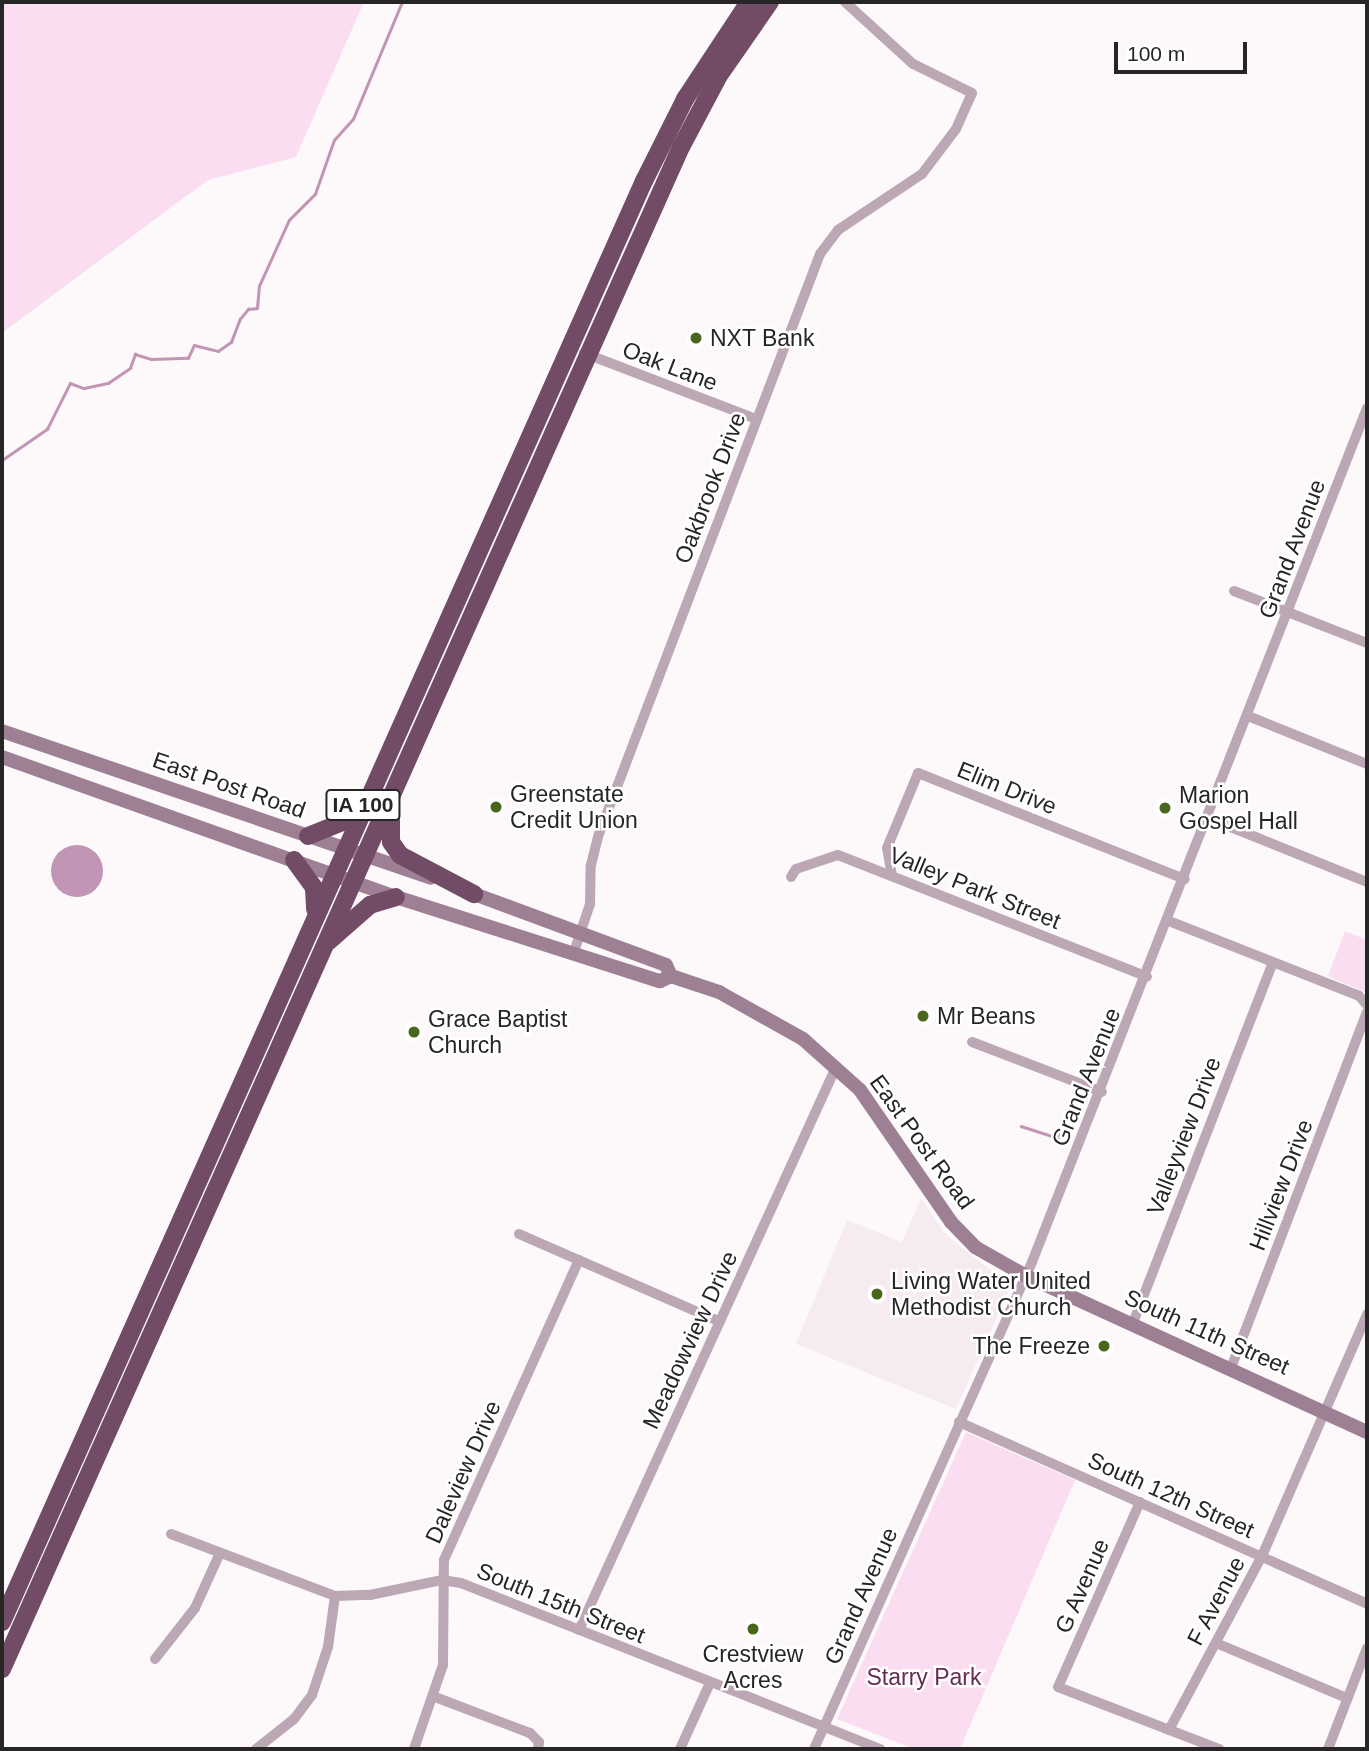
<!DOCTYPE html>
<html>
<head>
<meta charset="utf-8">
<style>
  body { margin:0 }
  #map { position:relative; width:1369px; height:1751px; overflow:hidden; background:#fdf9fb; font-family:Arial,sans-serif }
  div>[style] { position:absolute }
  .built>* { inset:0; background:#f7ebf2 }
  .green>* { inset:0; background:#faddf0 }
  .water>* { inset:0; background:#c195b3 }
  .round { border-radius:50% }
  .stream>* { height:2.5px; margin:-1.25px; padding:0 1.25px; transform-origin:1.25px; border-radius:1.25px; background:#c195b3 }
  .street>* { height:10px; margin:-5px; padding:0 5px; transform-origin:5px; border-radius:5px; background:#bca8b5 }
  .secondary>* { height:14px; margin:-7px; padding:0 7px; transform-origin:7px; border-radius:7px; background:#9d8093 }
  .highway>* { height:18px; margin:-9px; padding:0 9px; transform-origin:9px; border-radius:9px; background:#724b66 }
  .dots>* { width:19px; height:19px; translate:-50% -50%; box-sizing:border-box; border:4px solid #fff; border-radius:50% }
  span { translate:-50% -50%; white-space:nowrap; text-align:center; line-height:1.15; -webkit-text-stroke:5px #fff; paint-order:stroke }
  .shield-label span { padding:2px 5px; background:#fff; border:2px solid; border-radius:5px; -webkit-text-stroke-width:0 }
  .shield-label { font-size:21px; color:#272627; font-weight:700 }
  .poi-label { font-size:23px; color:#272627 }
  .left { translate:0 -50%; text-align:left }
  .right { translate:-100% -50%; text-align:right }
  .street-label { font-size:23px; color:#272627 }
  .park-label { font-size:23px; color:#652d55 }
  .frame { position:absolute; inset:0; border:4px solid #272627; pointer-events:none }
  .scale { position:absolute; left:1114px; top:42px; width:133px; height:32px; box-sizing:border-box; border:4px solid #272627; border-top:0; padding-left:9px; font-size:21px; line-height:24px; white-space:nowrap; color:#272627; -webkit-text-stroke:5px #fff; paint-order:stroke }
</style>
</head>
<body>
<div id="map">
  <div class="built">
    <div style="clip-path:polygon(921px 1198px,946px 1235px,1011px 1286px,956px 1409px,796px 1344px,847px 1220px,902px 1242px)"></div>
  </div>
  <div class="green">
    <div style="clip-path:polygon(2px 2px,364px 2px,296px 157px,208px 180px,2px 333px)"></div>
    <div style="clip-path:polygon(1345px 931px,1367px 940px,1367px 993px,1328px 976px)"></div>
    <div style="clip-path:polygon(966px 1432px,1075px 1480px,960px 1749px,914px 1749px,837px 1719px)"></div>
  </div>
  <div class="water">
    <div class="round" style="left:51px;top:845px;width:52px;height:52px"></div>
  </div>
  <div class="stream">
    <div style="left:2px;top:460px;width:55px;rotate:-34.6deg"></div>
    <div style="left:47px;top:429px;width:51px;rotate:-63.4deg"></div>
    <div style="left:70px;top:383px;width:15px;rotate:20deg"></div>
    <div style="left:84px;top:388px;width:25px;rotate:-12deg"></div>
    <div style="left:108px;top:383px;width:27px;rotate:-34deg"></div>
    <div style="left:130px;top:368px;width:15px;rotate:-70deg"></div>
    <div style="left:135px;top:354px;width:17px;rotate:17deg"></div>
    <div style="left:151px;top:359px;width:37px;rotate:-2deg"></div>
    <div style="left:188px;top:358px;width:14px;rotate:-65deg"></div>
    <div style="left:194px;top:345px;width:25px;rotate:14deg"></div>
    <div style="left:218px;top:351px;width:16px;rotate:-35deg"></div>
    <div style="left:231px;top:342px;width:25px;rotate:-69deg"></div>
    <div style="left:240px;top:319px;width:13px;rotate:-51deg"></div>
    <div style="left:248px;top:309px;width:9px;rotate:-6deg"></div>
    <div style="left:257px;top:308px;width:22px;rotate:-85deg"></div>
    <div style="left:259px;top:286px;width:72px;rotate:-65.6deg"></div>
    <div style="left:289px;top:220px;width:37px;rotate:-45deg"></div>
    <div style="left:315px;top:194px;width:57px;rotate:-70.6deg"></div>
    <div style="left:334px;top:140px;width:28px;rotate:-48deg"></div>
    <div style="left:353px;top:119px;width:127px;rotate:-67.3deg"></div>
    <div style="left:1021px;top:1126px;width:39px;rotate:18deg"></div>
    <div style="left:1058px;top:1138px;width:40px;rotate:-68deg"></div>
  </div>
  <div class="street">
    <div style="left:584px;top:353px;width:184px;rotate:21deg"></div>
    <div style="left:1234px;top:591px;width:143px;rotate:21.4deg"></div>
    <div style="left:1248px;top:716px;width:128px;rotate:22deg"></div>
    <div style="left:1208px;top:818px;width:171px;rotate:21.9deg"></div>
    <div style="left:892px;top:876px;width:28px;rotate:-100deg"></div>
    <div style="left:887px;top:848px;width:81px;rotate:-67.5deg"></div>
    <div style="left:918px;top:773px;width:287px;rotate:21.7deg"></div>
    <div style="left:791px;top:877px;width:9px;rotate:-58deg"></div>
    <div style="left:796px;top:869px;width:44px;rotate:-18.4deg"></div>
    <div style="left:838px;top:855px;width:332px;rotate:21.5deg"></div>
    <div style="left:1169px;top:921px;width:204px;rotate:21.5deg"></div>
    <div style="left:1359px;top:996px;width:12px;rotate:48deg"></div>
    <div style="left:574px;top:952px;width:51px;rotate:-71.6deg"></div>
    <div style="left:590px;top:904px;width:39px;rotate:-89deg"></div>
    <div style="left:591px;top:865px;width:32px;rotate:-76deg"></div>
    <div style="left:599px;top:834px;width:621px;rotate:-69.14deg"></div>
    <div style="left:820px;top:254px;width:30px;rotate:-53deg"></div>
    <div style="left:838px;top:230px;width:101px;rotate:-33.7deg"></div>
    <div style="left:922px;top:174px;width:56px;rotate:-52.9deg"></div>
    <div style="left:956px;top:129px;width:39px;rotate:-66deg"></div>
    <div style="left:972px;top:93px;width:66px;rotate:-153.8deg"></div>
    <div style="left:913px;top:64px;width:92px;rotate:-137.6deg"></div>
    <div style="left:972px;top:1042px;width:139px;rotate:21deg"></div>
    <div style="left:519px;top:1234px;width:219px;rotate:23.6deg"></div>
    <div style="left:1133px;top:1323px;width:387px;rotate:-68.8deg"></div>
    <div style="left:1231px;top:1368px;width:381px;rotate:-69.1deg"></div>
    <div style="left:959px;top:1422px;width:447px;rotate:24deg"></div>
    <div style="left:1140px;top:1502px;width:202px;rotate:113.9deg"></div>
    <div style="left:1058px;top:1687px;width:173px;rotate:21.1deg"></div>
    <div style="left:171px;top:1534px;width:175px;rotate:20.7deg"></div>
    <div style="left:335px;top:1596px;width:35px;rotate:-2deg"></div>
    <div style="left:370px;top:1595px;width:74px;rotate:-11.8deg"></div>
    <div style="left:442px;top:1580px;width:19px;rotate:9deg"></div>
    <div style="left:461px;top:1583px;width:451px;rotate:21.6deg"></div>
    <div style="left:579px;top:1630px;width:619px;rotate:-65.46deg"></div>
    <div style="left:1216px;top:1643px;width:142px;rotate:22.8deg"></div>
    <div style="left:155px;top:1659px;width:65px;rotate:-51.9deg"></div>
    <div style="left:195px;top:1608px;width:60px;rotate:-65.6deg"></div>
    <div style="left:435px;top:1697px;width:102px;rotate:20.8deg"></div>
    <div style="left:530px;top:1733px;width:13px;rotate:45deg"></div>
    <div style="left:539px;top:1742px;width:7px;rotate:98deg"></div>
    <div style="left:1169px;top:1730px;width:197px;rotate:-61.9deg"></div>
    <div style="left:1262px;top:1556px;width:264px;rotate:-66.5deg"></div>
    <div style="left:256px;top:1749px;width:48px;rotate:-38.3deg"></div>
    <div style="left:294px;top:1719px;width:30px;rotate:-53deg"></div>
    <div style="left:312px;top:1695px;width:51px;rotate:-71.6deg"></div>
    <div style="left:328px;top:1647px;width:51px;rotate:-82.2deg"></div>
    <div style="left:414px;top:1749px;width:89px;rotate:-71deg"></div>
    <div style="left:443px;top:1665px;width:105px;rotate:-89.5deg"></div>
    <div style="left:444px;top:1560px;width:329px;rotate:-65.8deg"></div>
    <div style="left:680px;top:1749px;width:72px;rotate:-65.6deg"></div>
    <div style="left:814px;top:1749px;width:534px;rotate:-65.88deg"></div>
    <div style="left:1032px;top:1262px;width:917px;rotate:-68.58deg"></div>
    <div style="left:1328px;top:1749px;width:108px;rotate:-68.9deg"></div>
  </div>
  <div class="secondary">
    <div style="left:2px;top:731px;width:453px;rotate:18.9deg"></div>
    <div style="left:2px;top:757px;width:418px;rotate:19.6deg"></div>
    <div style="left:396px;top:897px;width:277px;rotate:17.7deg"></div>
    <div style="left:660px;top:981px;width:12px;rotate:-24deg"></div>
    <div style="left:671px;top:976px;width:51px;rotate:18.4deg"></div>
    <div style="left:719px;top:992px;width:96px;rotate:29.2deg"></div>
    <div style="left:803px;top:1039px;width:76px;rotate:41.8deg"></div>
    <div style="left:860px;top:1090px;width:160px;rotate:55.4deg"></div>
    <div style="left:951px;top:1222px;width:35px;rotate:46deg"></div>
    <div style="left:975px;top:1247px;width:59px;rotate:29.6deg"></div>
    <div style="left:1026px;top:1276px;width:375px;rotate:24.6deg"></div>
    <div style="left:466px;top:891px;width:213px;rotate:20.3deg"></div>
    <div style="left:666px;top:965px;width:12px;rotate:66deg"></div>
  </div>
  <div class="highway">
    <div style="left:391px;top:798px;width:44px;rotate:90deg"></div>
    <div style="left:391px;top:842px;width:16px;rotate:55deg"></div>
    <div style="left:400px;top:855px;width:84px;rotate:27.8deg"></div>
    <div style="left:308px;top:836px;width:38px;rotate:-22deg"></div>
    <div style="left:343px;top:822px;width:21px;rotate:-45deg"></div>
    <div style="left:294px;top:860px;width:34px;rotate:54deg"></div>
    <div style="left:314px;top:888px;width:21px;rotate:87deg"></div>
    <div style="left:329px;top:941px;width:55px;rotate:-41.3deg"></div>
    <div style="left:370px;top:905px;width:27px;rotate:-17deg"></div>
    <div style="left:2px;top:1622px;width:1578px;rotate:-65.99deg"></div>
    <div style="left:644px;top:181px;width:92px;rotate:-63.4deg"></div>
    <div style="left:685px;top:99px;width:116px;rotate:-56.6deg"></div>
    <div style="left:2px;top:1669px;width:1667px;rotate:-65.96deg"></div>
    <div style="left:681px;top:147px;width:79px;rotate:-62.1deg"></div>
    <div style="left:718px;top:77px;width:91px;rotate:-55.3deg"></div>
  </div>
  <div class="dots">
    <div style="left:696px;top:338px;background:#49671c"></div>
    <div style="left:496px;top:807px;background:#49671c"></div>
    <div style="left:1165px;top:808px;background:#49671c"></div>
    <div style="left:923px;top:1016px;background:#49671c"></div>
    <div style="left:414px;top:1032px;background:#49671c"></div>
    <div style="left:877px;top:1294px;background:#49671c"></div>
    <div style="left:1104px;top:1346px;background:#49671c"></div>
    <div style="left:753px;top:1629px;background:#49671c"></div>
  </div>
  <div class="shield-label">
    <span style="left:363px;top:805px">IA 100</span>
  </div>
  <div class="poi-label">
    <span class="left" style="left:710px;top:338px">NXT Bank</span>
    <span class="left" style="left:510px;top:807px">Greenstate<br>Credit Union</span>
    <span class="left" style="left:1179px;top:808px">Marion<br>Gospel Hall</span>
    <span class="left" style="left:937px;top:1016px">Mr Beans</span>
    <span class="left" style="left:428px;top:1032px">Grace Baptist<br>Church</span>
    <span class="left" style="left:891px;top:1294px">Living Water United<br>Methodist Church</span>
    <span class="right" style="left:1090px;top:1346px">The Freeze</span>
    <span style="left:753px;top:1667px">Crestview<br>Acres</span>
  </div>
  <div class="street-label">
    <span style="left:670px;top:366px;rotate:21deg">Oak Lane</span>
    <span style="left:710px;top:488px;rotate:-69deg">Oakbrook Drive</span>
    <span style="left:1292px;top:549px;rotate:-69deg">Grand Avenue</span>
    <span style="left:229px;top:785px;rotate:19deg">East Post Road</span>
    <span style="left:1007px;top:788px;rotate:22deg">Elim Drive</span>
    <span style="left:975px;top:888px;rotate:22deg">Valley Park Street</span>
    <span style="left:1086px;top:1077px;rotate:-68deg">Grand Avenue</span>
    <span style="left:1184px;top:1136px;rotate:-69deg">Valleyview Drive</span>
    <span style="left:922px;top:1142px;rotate:54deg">East Post Road</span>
    <span style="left:1281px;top:1185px;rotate:-69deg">Hillview Drive</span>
    <span style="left:1207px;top:1332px;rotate:24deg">South 11th Street</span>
    <span style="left:690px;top:1340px;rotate:-65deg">Meadowview Drive</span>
    <span style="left:463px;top:1472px;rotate:-66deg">Daleview Drive</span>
    <span style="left:1171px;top:1495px;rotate:24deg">South 12th Street</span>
    <span style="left:1082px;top:1586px;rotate:-66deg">G Avenue</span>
    <span style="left:861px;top:1596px;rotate:-66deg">Grand Avenue</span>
    <span style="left:1216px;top:1601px;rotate:-62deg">F Avenue</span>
    <span style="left:561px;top:1603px;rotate:22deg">South 15th Street</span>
  </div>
  <div class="park-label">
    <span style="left:924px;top:1677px">Starry Park</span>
  </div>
  <div class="frame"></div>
  <div class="scale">100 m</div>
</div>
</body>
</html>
